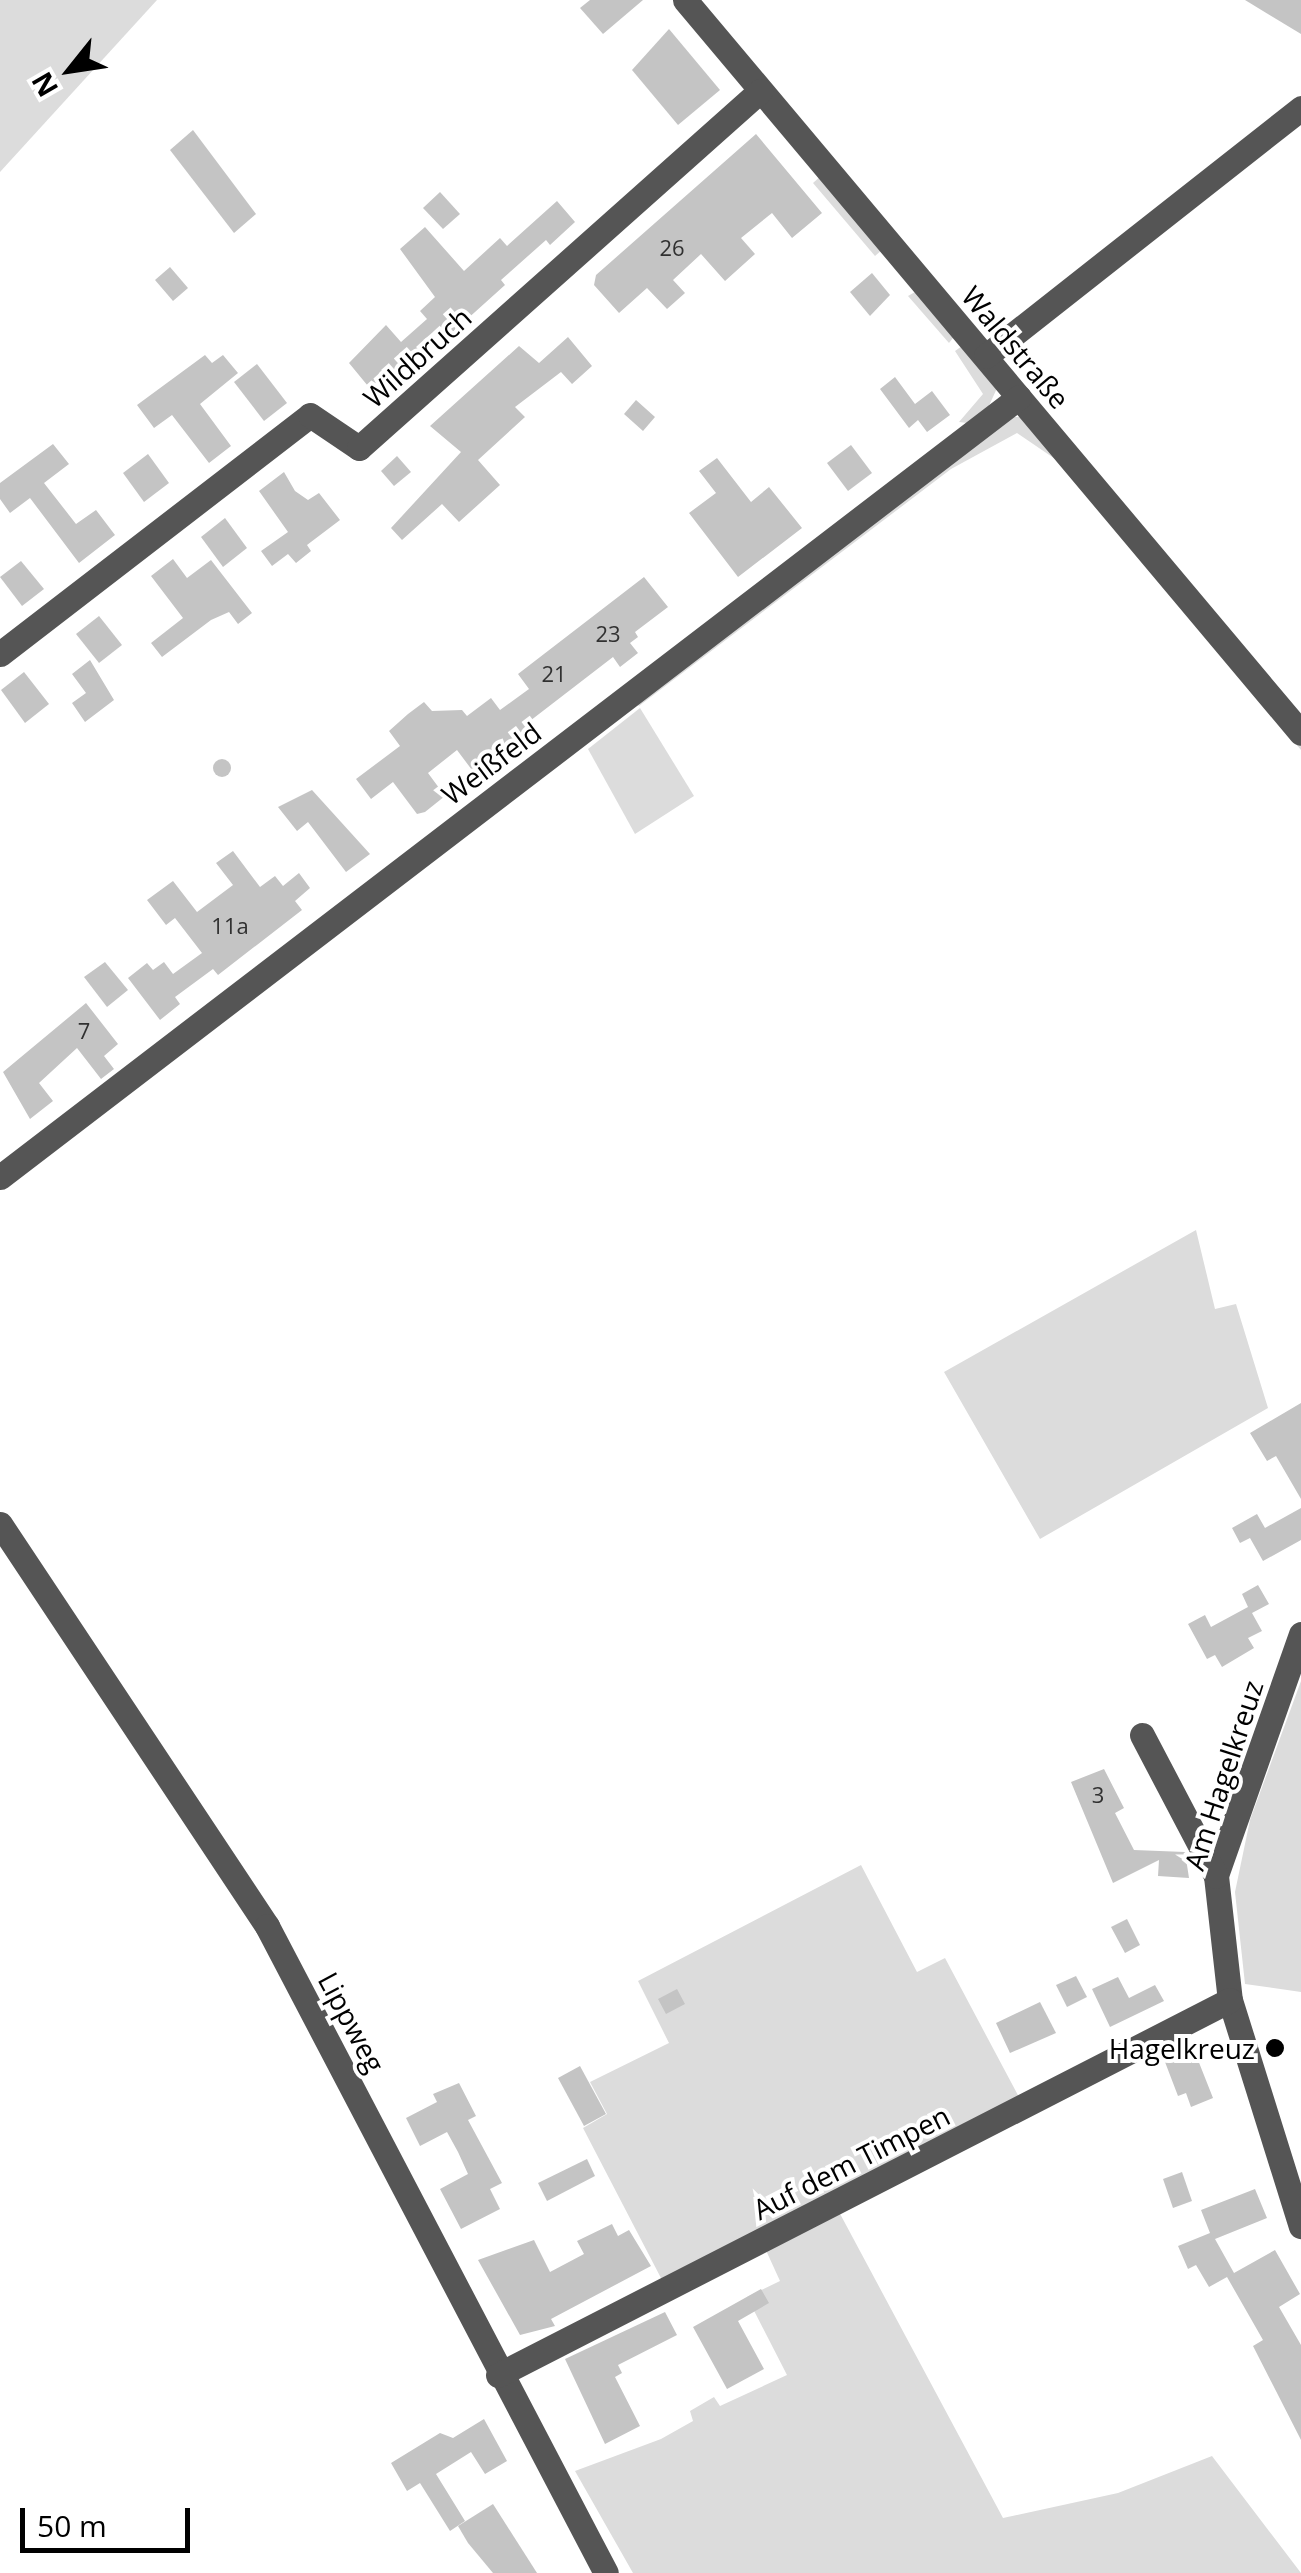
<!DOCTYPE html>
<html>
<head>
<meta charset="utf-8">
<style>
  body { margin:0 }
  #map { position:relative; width:1301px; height:2573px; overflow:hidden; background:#fff; font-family:"Open Sans",sans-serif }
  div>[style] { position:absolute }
  .green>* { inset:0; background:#dcdcdc }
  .building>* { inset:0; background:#c4c4c4 }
  .round { border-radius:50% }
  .minor>* { height:25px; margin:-12.5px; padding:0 12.5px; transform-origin:12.5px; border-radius:12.5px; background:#555 }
  .dots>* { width:28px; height:28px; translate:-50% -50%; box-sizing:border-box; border:5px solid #fff; border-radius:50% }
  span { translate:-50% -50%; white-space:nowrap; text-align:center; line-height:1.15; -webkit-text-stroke:8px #fff; paint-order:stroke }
  .number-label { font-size:22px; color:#313131 }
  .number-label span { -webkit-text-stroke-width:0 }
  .street-label { font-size:28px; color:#000 }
  .poi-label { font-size:28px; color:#000 }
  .right { translate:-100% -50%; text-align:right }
  .north { position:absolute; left:20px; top:20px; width:100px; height:100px; -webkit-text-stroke:8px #fff; paint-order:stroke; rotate:240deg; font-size:28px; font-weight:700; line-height:40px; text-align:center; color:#000 }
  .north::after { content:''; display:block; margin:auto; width:35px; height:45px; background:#000; clip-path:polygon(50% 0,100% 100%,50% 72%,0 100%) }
  .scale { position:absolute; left:20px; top:2508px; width:170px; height:45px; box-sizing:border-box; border:5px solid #000; border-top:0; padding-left:12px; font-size:30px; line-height:35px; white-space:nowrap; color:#000; -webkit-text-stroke:8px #fff; paint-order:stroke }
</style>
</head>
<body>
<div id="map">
  <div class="green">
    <div style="clip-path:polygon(0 0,157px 0,0 172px)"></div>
    <div style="clip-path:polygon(822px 175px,883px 249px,875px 256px,813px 183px)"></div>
    <div style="clip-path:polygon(915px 292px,956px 334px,949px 343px,908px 296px)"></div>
    <div style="clip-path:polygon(965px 344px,998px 386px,987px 410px,967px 423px,959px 422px,983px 394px,955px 351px)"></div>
    <div style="clip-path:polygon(1012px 417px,1021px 417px,1301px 739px,1301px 750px,1061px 463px,1017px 433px,951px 469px,639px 706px,634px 701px)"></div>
    <div style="clip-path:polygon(640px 708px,694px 796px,635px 834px,588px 749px)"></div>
    <div style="clip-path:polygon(1196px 1230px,1215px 1309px,1236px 1304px,1268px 1408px,1040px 1539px,944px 1372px)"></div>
    <div style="clip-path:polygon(1301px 1681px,1301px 1992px,1245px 1984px,1235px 1892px,1250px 1820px)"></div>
    <div style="clip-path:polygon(861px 1865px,917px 1972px,945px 1958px,1021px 2101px,662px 2280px,583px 2128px,607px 2114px,590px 2082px,669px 2043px,638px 1981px)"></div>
    <div style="clip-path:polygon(838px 2210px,1003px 2518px,1118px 2493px,1212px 2456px,1301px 2573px,633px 2573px,575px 2471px,661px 2439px,693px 2421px,690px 2411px,714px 2397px,720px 2406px,787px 2375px,747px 2297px,780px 2281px,764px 2246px)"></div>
  </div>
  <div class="building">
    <div style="clip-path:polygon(590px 0,643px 0,603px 34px,580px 8px)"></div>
    <div style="clip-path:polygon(1245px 0,1301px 0,1301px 34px)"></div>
    <div style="clip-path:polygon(669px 29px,720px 90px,678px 125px,632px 70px)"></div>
    <div style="clip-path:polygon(193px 130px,256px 214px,234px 233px,170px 150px)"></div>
    <div style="clip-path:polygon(756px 134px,822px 213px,792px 238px,772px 213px,741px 238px,755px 254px,725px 281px,701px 254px,673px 280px,685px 293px,667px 309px,647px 288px,619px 313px,594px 285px,596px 275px)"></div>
    <div style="clip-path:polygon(440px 192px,460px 214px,443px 229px,423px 208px)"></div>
    <div style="clip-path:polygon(557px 201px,575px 222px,550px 245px,546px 240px,501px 280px,505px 285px,445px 339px,440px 334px,377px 397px,349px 363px,386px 325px,401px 342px,427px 319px,420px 311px,435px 297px,400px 249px,425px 227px,464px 271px,500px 238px,507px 246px)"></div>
    <div style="clip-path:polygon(170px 267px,188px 288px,173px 301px,155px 280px)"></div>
    <div style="clip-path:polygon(872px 273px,890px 295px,870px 316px,850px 292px)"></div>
    <div style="clip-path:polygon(568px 337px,592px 366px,572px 384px,561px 372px,515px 407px,525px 417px,478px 460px,500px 485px,459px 522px,442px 504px,402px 540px,391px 528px,461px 452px,430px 426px,519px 346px,539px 363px)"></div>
    <div style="clip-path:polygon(205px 355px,212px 363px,223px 355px,238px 373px,200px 404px,231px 446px,209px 463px,172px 415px,154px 428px,137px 405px)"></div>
    <div style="clip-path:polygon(257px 364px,287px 403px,264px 421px,234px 382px)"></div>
    <div style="clip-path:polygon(895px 377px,915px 404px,932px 391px,950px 415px,927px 432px,918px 420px,909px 428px,880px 389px)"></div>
    <div style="clip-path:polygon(636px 400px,655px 417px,643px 431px,624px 414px)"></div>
    <div style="clip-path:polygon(53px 444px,69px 464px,44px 483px,76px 524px,96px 510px,115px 535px,79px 563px,30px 498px,10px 513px,0 499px,0 483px)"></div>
    <div style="clip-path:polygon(851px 445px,872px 473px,848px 491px,827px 463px)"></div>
    <div style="clip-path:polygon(148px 454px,169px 483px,144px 502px,123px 473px)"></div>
    <div style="clip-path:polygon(397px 456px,411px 472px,394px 486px,381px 471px)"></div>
    <div style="clip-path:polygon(717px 458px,751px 502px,769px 487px,802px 528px,738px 577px,689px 513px,716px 493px,699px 471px)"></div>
    <div style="clip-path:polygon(284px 472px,295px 491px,308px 500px,319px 493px,340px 520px,307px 545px,311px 551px,296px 563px,288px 554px,272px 566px,261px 551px,288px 532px,259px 491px)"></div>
    <div style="clip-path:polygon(225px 518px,247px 548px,223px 567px,201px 537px)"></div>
    <div style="clip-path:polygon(173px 559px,187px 578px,211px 560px,252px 613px,238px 624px,229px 612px,211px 620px,162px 657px,151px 643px,183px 618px,151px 576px)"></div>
    <div style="clip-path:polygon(21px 561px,44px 589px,22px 606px,0 577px)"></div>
    <div style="clip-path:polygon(644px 577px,668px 607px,635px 632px,638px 637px,630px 643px,638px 653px,620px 667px,613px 657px,526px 724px,531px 731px,475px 774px,457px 750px,428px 773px,445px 796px,425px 812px,417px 814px,393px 782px,371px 799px,356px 779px,400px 746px,389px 731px,408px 714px,424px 702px,432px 711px,462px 710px,467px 716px,491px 698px,500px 710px,529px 689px,518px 674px)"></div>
    <div style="clip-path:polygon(99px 616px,122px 645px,99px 663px,76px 634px)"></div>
    <div style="clip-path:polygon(90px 660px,114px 700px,85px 722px,72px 703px,86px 693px,72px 674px)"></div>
    <div style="clip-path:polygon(24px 672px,49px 704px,25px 723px,1px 690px)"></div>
    <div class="round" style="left:213px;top:759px;width:18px;height:18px"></div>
    <div style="clip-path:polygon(312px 790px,370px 854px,346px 872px,308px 822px,297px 831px,278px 807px)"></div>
    <div style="clip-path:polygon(233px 851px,260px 887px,275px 876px,283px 886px,299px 873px,310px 888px,295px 901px,302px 910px,218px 975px,213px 969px,175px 997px,180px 1004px,160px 1020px,128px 978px,147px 963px,153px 970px,164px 962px,173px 974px,202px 953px,175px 918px,166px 925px,147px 900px,173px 881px,197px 912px,233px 885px,216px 863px)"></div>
    <div style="clip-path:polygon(105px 962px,128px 990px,107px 1007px,84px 977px)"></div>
    <div style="clip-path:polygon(86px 1003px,118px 1044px,104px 1056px,114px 1069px,101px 1079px,77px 1048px,39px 1083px,53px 1101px,30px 1119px,3px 1072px)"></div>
    <div style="clip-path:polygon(1301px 1403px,1301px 1499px,1276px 1456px,1267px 1461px,1250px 1433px)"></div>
    <div style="clip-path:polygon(1301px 1508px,1301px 1540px,1263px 1561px,1250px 1538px,1240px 1543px,1232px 1528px,1257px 1514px,1265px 1528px)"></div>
    <div style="clip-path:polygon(1258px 1585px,1269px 1604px,1252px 1613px,1262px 1631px,1248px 1638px,1254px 1648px,1222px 1667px,1215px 1655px,1207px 1659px,1188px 1624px,1205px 1615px,1211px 1627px,1248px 1607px,1242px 1594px)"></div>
    <div style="clip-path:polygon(1104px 1769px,1124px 1808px,1115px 1813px,1134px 1850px,1185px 1852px,1189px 1878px,1158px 1876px,1159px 1860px,1113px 1883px,1071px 1782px)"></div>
    <div style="clip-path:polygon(1127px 1919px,1140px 1945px,1125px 1953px,1111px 1927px)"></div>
    <div style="clip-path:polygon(1076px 1976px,1087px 1997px,1067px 2007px,1056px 1985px)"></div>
    <div style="clip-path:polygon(1118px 1977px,1129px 1998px,1155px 1985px,1164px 2001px,1110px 2027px,1092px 1989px)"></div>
    <div style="clip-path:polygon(677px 1989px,685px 2004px,666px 2014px,658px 1999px)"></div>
    <div style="clip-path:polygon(1040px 2002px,1056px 2033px,1010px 2053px,996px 2023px)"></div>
    <div style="clip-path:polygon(1188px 2053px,1192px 2063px,1198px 2060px,1213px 2098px,1191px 2107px,1186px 2093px,1178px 2096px,1165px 2062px)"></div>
    <div style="clip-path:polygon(580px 2066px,606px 2114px,584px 2126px,558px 2078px)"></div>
    <div style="clip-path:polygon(459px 2083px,476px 2116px,468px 2120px,502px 2183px,490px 2189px,500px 2209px,461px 2229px,440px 2189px,468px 2174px,458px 2152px,447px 2132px,420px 2146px,406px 2118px,437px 2102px,433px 2094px)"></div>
    <div style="clip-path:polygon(587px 2159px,595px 2176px,547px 2201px,538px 2183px)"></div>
    <div style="clip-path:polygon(1182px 2172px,1192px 2201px,1173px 2208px,1163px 2179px)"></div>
    <div style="clip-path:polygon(1255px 2189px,1267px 2218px,1215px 2239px,1234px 2273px,1275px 2250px,1300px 2294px,1279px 2307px,1301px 2345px,1301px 2440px,1253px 2346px,1263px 2340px,1227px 2277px,1209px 2287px,1196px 2265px,1188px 2269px,1178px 2246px,1210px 2233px,1201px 2210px)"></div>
    <div style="clip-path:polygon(612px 2224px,618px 2236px,629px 2230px,651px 2266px,551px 2319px,555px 2326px,520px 2335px,478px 2260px,534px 2240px,550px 2272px,584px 2254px,577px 2241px)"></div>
    <div style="clip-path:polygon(761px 2289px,769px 2303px,738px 2321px,764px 2369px,727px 2389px,693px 2327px)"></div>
    <div style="clip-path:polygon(665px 2312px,677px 2335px,618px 2365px,622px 2373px,615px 2377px,640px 2426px,605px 2444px,565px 2359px)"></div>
    <div style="clip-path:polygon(484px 2419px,507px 2461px,485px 2474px,471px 2452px,436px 2474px,465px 2521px,450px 2531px,420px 2483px,407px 2491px,391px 2463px,440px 2433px,453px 2438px)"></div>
    <div style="clip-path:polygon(493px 2504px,537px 2573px,493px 2573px,468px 2543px,458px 2526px)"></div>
  </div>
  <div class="minor">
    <div style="left:685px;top:0;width:957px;rotate:49.96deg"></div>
    <div style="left:986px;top:356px;width:401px;rotate:-38.2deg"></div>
    <div style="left:0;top:654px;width:391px;rotate:-37.6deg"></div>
    <div style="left:310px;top:415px;width:59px;rotate:34deg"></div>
    <div style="left:359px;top:448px;width:537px;rotate:-41.68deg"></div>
    <div style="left:0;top:1177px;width:1283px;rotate:-37.43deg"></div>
    <div style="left:0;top:1524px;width:483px;rotate:56.4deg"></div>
    <div style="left:267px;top:1926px;width:730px;rotate:62.35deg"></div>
    <div style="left:1301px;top:1634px;width:256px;rotate:109.4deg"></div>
    <div style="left:1216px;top:1876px;width:125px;rotate:83.6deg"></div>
    <div style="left:1230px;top:2000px;width:237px;rotate:72.6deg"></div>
    <div style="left:1142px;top:1735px;width:159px;rotate:62.3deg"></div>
    <div style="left:498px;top:2375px;width:822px;rotate:-27.13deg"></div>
  </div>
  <div class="dots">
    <div style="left:1275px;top:2048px;background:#000"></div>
  </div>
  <div class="number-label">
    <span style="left:672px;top:248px">26</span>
    <span style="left:608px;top:634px">23</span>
    <span style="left:554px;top:674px">21</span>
    <span style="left:230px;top:926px">11a</span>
    <span style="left:84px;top:1031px">7</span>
    <span style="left:1098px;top:1795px">3</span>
  </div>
  <div class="street-label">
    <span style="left:1016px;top:347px;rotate:50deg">Waldstraße</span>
    <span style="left:417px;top:357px;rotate:-42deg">Wildbruch</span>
    <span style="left:491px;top:763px;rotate:-37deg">Weißfeld</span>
    <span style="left:1223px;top:1775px;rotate:-72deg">Am Hagelkreuz</span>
    <span style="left:352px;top:2022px;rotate:62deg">Lippweg</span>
    <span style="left:851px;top:2162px;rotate:-27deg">Auf dem Timpen</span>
  </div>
  <div class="poi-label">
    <span class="right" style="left:1255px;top:2048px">Hagelkreuz</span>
  </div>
  <div class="north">N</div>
  <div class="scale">50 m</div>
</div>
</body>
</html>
